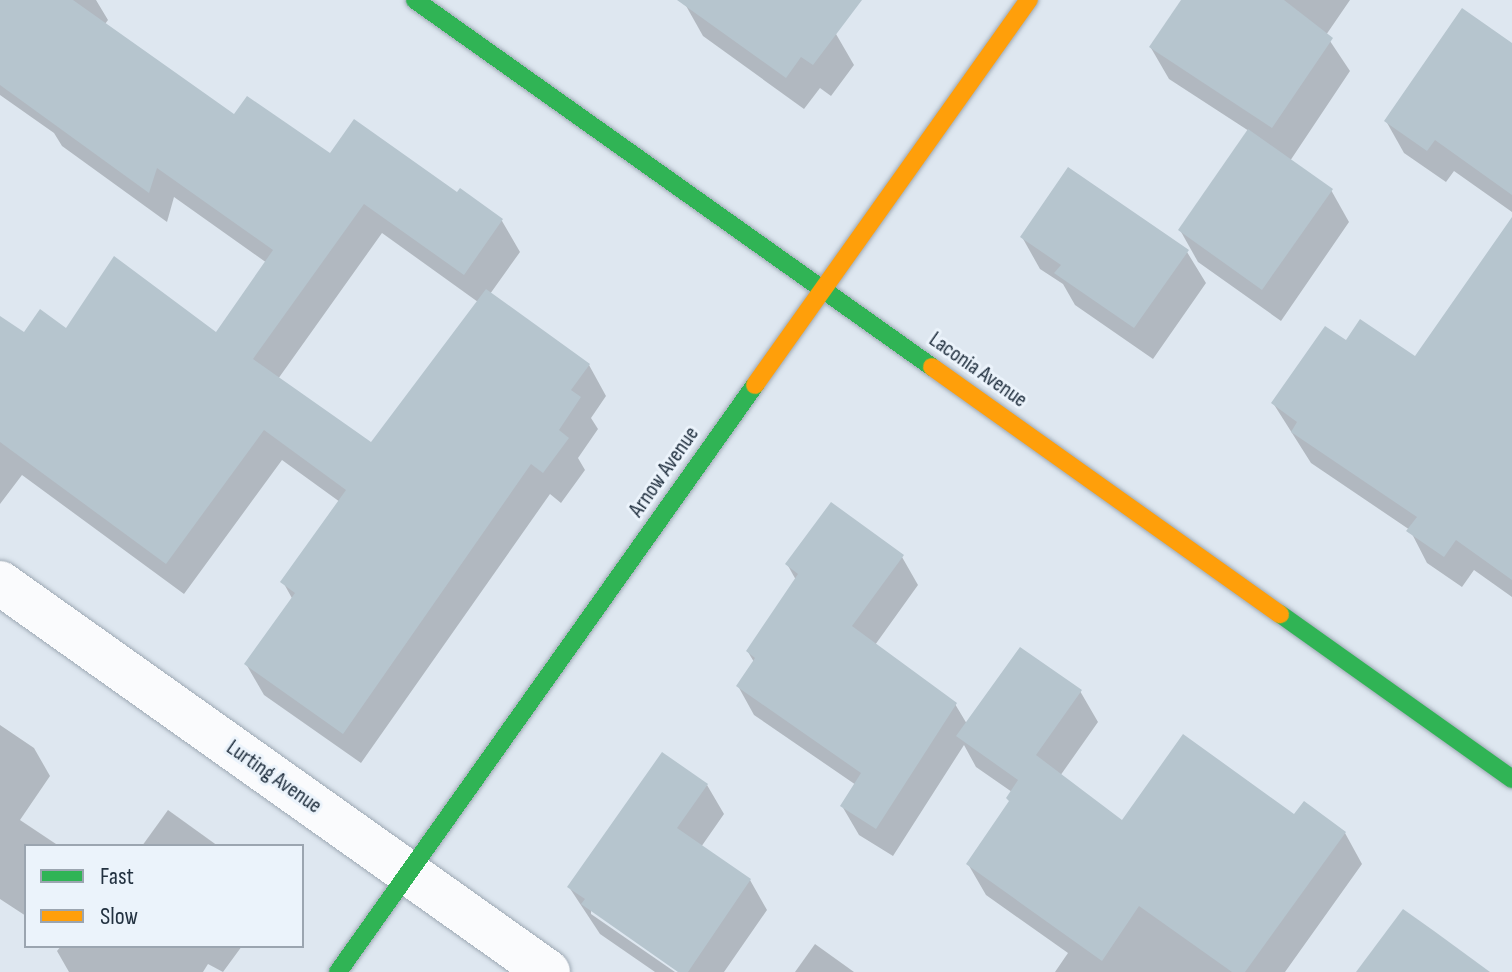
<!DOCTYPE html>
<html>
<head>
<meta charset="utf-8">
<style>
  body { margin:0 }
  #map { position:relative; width:1512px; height:972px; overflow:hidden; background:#dee7f0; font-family:"Sofia Sans Condensed",sans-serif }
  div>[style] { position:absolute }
  .shadow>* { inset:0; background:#0003 }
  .building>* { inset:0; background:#b6c5ce }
  .roads { filter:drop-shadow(0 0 2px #9ea9b4) drop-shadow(0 0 2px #9ea9b4) }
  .street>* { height:44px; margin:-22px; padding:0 22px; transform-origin:22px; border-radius:22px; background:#fafbfd }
  .fast>* { height:18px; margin:-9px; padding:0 9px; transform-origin:9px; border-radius:9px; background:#30b455 }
  .slow>* { height:18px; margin:-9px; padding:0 9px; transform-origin:9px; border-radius:9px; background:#ff9f0a }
  span { translate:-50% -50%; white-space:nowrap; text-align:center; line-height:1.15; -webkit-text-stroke:6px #ebf3fb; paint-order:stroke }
  .street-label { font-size:22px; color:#223140 }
  .legend { position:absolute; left:24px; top:844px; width:280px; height:104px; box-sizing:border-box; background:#ebf3fb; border:2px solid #9ba5b0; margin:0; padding:10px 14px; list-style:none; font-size:24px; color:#223140 }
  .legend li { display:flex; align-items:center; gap:16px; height:40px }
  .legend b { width:40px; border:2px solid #9ba5b0 }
</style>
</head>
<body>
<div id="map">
  <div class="shadow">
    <div style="clip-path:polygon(evenodd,0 0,96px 0,108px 20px,105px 24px,235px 116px,330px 156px,457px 195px,460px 191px,502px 221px,520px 252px,490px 294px,589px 365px,606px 396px,591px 418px,598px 429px,578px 458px,585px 470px,561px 503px,550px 494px,361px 763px,264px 695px,246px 664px,293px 600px,283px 582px,340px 502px,282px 460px,184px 594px,22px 475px,0 504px,0 318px,25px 335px,67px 330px,216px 335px,267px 263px,174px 197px,167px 222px,62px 146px,54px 133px,0 95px,0 0,382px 233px,478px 302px,371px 445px,278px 379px,382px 233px)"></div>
    <div style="clip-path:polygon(688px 0,790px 0,836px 34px,854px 65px,831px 96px,820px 88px,804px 109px,703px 36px,685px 4px)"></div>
    <div style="clip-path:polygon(1183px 0,1350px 0,1326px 35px,1350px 71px,1290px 161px,1331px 190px,1349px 222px,1281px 321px,1198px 262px,1180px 230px,1249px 131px,1169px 79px,1151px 48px)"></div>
    <div style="clip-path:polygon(1512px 46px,1512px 212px,1454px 171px,1446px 182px,1404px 153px,1386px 121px)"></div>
    <div style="clip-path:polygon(1022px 237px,1187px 252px,1206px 283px,1153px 359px,1075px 305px,1063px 284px,1040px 269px)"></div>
    <div style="clip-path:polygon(1512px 314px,1512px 597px,1474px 570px,1462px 587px,1427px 563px,1410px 530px,1311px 463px,1273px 403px,1346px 343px,1416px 359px)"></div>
    <div style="clip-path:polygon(902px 557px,918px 585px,875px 645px,955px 704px,967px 724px,1080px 691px,1098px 722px,1060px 776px,1123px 823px,1295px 817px,1345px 833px,1362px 864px,1285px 972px,1055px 972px,1068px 953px,986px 895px,968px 864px,1011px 803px,1012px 792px,976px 767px,964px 745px,893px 856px,859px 835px,842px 806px,856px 785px,754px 715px,738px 686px,754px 662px,748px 652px,796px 580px,787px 564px)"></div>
    <div style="clip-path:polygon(0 725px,34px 748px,50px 776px,20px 820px,59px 846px,26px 846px,26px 916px,0 899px)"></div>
    <div style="clip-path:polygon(707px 785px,724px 814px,701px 847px,750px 880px,767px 910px,724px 972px,682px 972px,591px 909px,591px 914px,675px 972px,655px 972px,600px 934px,569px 887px)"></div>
    <div style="clip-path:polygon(168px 810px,218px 846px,142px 846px)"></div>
    <div style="clip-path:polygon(815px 944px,854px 972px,795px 972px)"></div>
    <div style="clip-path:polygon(61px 946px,242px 946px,223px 972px,208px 964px,203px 972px,69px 972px,57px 951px)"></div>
  </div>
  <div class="building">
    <div style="clip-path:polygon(0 0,73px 0,234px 114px,247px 96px,330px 153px,354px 119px,457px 192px,460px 188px,503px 219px,464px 275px,364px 204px,253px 359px,371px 442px,486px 289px,590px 364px,571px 390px,581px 397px,559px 430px,569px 438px,543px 473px,531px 464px,343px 734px,244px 664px,295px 593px,280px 582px,346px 490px,264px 430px,166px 564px,0 442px,0 316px,24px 332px,40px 309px,66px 328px,114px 256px,216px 332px,273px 250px,157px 168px,149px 193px,0 85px)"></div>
    <div style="clip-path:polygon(677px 0,862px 0,813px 65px,801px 57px,786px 78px)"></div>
    <div style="clip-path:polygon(1181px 0,1284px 0,1333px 38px,1272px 128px,1149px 47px)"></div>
    <div style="clip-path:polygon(1462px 8px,1512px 43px,1512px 195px,1435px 140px,1427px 151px,1384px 121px)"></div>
    <div style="clip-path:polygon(1248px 129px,1333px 189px,1262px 290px,1178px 230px)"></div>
    <div style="clip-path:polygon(1068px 167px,1189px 250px,1134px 328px,1054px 273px,1061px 265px,1020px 237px)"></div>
    <div style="clip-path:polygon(1512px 217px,1512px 580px,1456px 540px,1444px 557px,1406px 531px,1417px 517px,1291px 432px,1297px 422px,1271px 403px,1325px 326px,1346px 340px,1360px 319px,1415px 356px)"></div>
    <div style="clip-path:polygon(831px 502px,904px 555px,852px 626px,957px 703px,876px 829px,840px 806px,861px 773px,736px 686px,755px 658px,746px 651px,798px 574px,785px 564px)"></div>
    <div style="clip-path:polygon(1020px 647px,1082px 690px,1036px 755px,1122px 820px,1183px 734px,1294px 814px,1304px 801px,1346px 832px,1245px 972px,1232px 972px,1139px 906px,1102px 961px,966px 864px,1009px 801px,1006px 798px,1018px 780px,956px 736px)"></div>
    <div style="clip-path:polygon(662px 752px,708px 784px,677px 828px,751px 879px,688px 972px,678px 972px,581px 904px,585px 899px,567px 887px)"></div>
    <div style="clip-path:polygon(1403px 909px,1434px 931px,1490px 972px,1356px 972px)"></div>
  </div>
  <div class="roads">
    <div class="street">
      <div style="left:0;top:583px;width:672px;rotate:35.37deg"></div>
    </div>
    <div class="fast">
      <div style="left:415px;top:0;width:634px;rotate:35.37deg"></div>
      <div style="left:1280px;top:614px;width:285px;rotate:35.4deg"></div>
      <div style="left:338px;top:972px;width:720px;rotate:-54.61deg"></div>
    </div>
    <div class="slow">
      <div style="left:932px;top:367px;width:427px;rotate:35.4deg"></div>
      <div style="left:755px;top:385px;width:473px;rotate:-54.6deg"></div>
    </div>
  </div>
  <div class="street-label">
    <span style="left:978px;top:370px;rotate:35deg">Laconia Avenue</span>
    <span style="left:664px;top:472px;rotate:-55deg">Arnow Avenue</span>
    <span style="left:274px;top:777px;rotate:35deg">Lurting Avenue</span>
  </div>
  <ul class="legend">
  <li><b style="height:10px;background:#30b455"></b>Fast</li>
  <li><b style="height:10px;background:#ff9f0a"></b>Slow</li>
  </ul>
</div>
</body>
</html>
